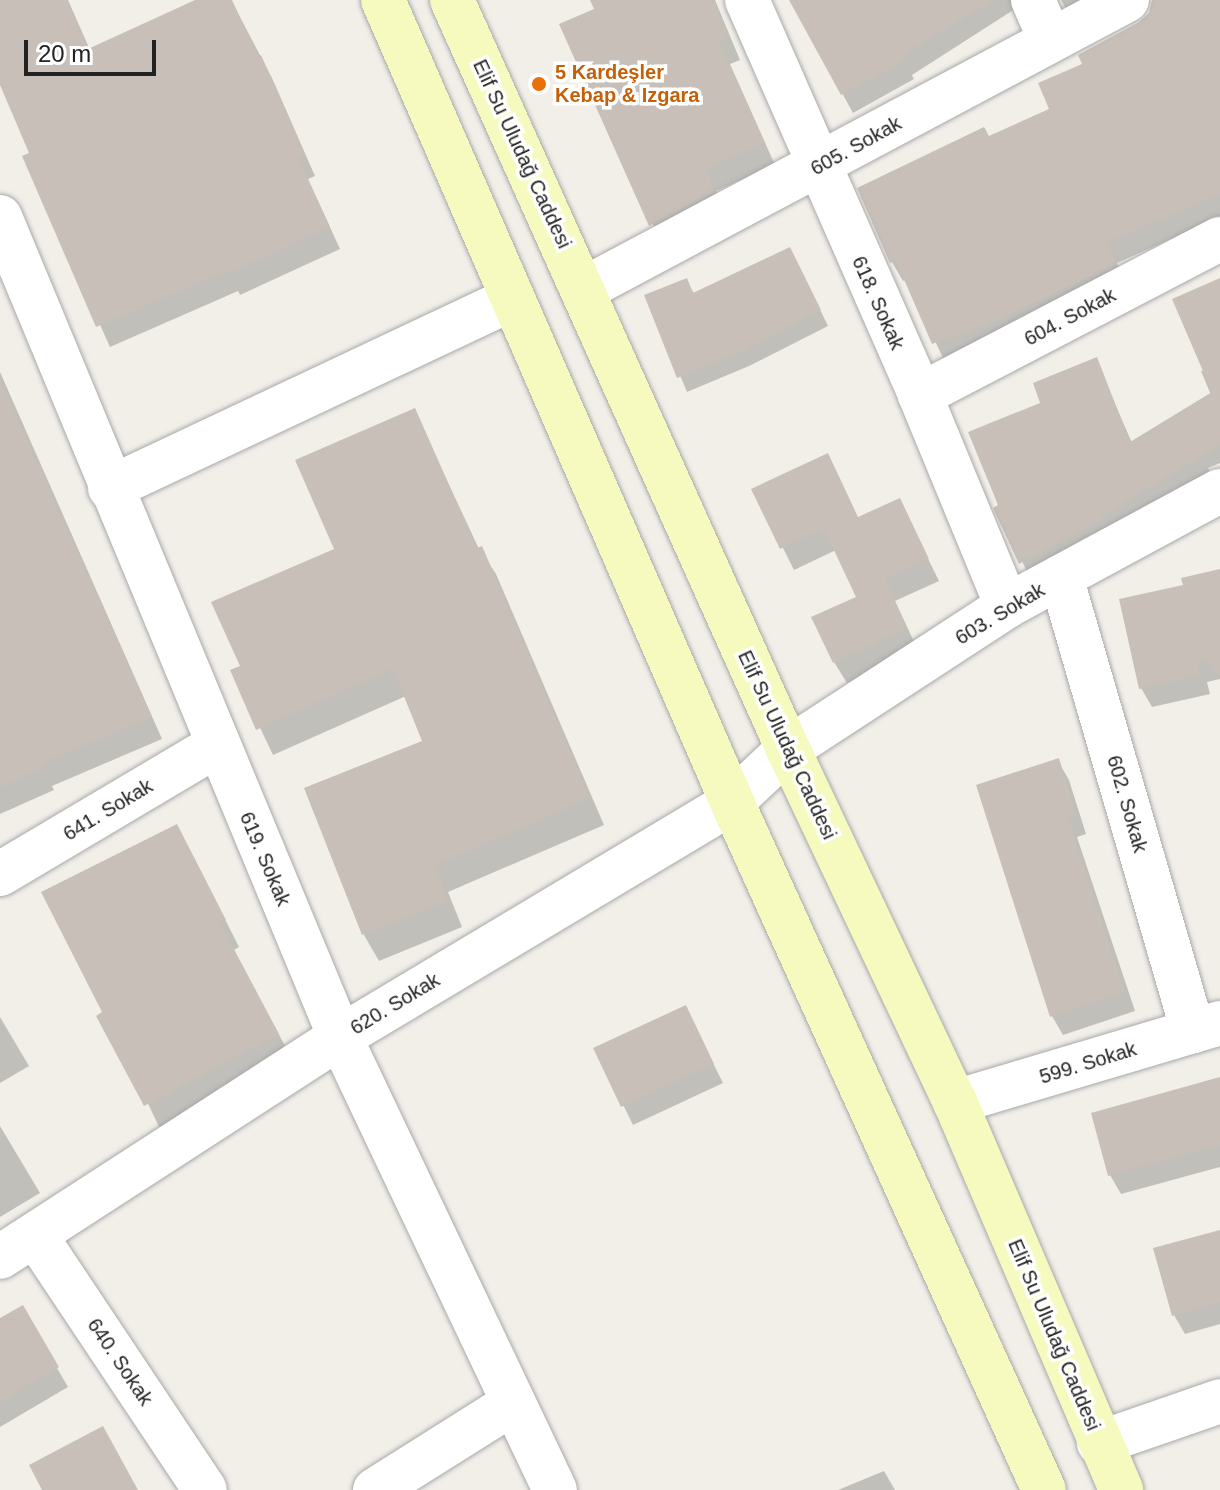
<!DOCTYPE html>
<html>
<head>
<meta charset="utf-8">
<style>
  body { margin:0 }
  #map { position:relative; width:1220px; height:1490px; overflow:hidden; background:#f2efe9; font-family:Arial,sans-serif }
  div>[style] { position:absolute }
  .shadow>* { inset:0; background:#0003 }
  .building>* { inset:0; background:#c7bfb8 }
  .roads { filter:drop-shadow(0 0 2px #a9a9a9) drop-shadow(0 0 2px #a9a9a9) }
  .minor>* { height:44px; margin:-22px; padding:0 22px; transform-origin:22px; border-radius:22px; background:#fff }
  .tertiary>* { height:44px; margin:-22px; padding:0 22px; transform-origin:22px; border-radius:22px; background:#fff }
  .secondary>* { height:44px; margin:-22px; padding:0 22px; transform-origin:22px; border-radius:22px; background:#f7fabf }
  .dots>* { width:22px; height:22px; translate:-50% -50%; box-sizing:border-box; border:4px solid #fff; border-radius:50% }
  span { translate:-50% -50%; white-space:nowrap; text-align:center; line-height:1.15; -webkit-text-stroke:7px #fff; paint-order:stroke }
  .food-label { font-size:20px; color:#c56008; font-weight:700 }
  .left { translate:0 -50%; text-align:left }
  .street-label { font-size:20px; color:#222 }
  .scale { position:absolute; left:24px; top:40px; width:132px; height:36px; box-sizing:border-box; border:4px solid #222; border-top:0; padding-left:10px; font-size:24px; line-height:28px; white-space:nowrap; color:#222; -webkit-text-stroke:6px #fff; paint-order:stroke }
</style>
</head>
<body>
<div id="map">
  <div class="shadow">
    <div style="clip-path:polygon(0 0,68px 0,90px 50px,200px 0,231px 0,272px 78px,315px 176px,308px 179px,340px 249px,240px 295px,238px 291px,110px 347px,25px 157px,32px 154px,0 82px)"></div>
    <div style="clip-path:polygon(592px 0,715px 0,740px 60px,730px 64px,775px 165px,716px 191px,726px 213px,663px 246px,561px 26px,596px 10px)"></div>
    <div style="clip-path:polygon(791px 0,1029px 0,912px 75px,914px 79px,853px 113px)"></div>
    <div style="clip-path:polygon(1061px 0,1125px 0,1075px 24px)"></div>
    <div style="clip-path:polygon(1154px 0,1220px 0,1220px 217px,1117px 263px,1126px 284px,945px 362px,906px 280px,903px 281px,892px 262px,988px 138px,1052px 110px,1085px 65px,1150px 14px)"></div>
    <div style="clip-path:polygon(798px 264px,828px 326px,749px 366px,687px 392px,647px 296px,686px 280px,695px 295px)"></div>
    <div style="clip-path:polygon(1220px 281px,1220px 463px,1208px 468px,1212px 475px,1032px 582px,996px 508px,1043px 404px,1096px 360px,1132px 443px,1211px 395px,1201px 371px,1205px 370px)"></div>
    <div style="clip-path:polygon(0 372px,162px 739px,52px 786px,54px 790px,0 814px)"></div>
    <div style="clip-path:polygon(414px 410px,479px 549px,496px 574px,604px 825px,448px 892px,462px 927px,379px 961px,364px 935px,306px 789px,425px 742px,406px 696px,273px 755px,233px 671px,242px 667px,337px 550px)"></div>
    <div style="clip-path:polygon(754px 490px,859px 519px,899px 500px,939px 581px,895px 601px,918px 650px,847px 683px,834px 662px,858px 598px,836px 550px,794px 570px)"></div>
    <div style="clip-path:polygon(1220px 573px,1220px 679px,1207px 682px,1210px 694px,1152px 707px,1141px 688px,1186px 586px)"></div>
    <div style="clip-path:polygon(1058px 761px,1069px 780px,1086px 834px,1077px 837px,1135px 1011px,1063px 1035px,1052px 1016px)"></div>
    <div style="clip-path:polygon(191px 852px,239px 947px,234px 950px,293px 1061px,161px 1131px,105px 1013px)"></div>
    <div style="clip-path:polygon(685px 1007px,723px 1083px,633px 1125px,596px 1049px)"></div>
    <div style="clip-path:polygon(0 1017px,29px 1066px,0 1083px)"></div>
    <div style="clip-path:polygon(1220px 1080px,1220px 1167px,1121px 1194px,1110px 1175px)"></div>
    <div style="clip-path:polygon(0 1126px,40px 1193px,0 1217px)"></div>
    <div style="clip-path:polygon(1220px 1232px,1220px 1324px,1185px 1334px,1174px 1315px)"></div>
    <div style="clip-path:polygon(22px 1308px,68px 1387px,0 1427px,0 1320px)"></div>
    <div style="clip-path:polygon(884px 1471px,895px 1490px,838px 1490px)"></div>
  </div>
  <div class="building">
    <div style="clip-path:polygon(0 0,67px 0,88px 49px,195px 0,232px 0,258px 57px,261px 55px,305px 155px,298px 158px,330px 227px,226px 275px,225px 272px,96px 327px,22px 156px,29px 153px,0 85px)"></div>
    <div style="clip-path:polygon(590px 0,713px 0,729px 38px,719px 42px,765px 143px,706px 169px,715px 191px,649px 226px,559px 24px,594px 9px)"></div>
    <div style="clip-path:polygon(789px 0,993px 0,903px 55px,905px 60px,841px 95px)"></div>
    <div style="clip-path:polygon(1152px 0,1220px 0,1220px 194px,1107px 243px,1117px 265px,955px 338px,954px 335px,932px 344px,896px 261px,890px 263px,857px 188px,984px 127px,989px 136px,1049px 109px,1038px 83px,1082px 64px,1078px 55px,1139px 22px,1149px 13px)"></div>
    <div style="clip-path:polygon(790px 247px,821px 310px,740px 352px,677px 378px,644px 295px,687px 278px,693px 293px)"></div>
    <div style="clip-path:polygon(1220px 278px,1220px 445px,1101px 517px,1103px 519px,1019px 564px,993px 508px,998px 505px,968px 432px,1040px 403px,1033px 383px,1097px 357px,1130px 442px,1212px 392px,1172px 299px)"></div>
    <div style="clip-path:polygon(0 379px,152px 717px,41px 764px,43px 768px,0 788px)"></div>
    <div style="clip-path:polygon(415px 408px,477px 548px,482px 546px,590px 798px,435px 866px,449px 901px,362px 935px,304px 788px,422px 741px,393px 669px,256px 730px,230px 670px,240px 666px,211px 602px,334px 549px,295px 460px)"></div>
    <div style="clip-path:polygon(828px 453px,858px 517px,900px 498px,929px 559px,885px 579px,907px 628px,833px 663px,811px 617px,856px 597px,824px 529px,780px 549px,751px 489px)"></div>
    <div style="clip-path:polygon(1220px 569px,1220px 674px,1214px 675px,1209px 661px,1198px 663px,1200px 675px,1139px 689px,1119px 599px,1183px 585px,1181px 578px)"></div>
    <div style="clip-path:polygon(1059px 758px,1076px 815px,1068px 818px,1125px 992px,1050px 1017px,976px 785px)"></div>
    <div style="clip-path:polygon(177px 824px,226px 920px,220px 923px,279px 1034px,144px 1106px,96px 1016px,102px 1012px,41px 892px)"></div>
    <div style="clip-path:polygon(686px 1005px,714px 1064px,621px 1107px,593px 1048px)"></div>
    <div style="clip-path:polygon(1220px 1077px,1220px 1145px,1108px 1176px,1091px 1113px)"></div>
    <div style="clip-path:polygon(1220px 1230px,1220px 1302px,1172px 1316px,1153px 1248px)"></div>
    <div style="clip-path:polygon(23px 1305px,59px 1367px,0 1402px,0 1318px)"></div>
    <div style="clip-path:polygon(103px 1426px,138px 1490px,42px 1490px,29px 1465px)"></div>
  </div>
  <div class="roads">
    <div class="minor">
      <div style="left:747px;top:0;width:431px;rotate:66.3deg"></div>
      <div style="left:920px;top:395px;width:228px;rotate:67.6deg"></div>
      <div style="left:1033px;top:0;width:43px;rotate:66.4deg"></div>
      <div style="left:0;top:217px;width:888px;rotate:67.48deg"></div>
      <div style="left:340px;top:1037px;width:501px;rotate:64.61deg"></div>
      <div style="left:584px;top:289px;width:615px;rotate:-28.02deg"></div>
      <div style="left:920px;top:395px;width:338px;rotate:-27.5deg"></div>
      <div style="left:110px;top:488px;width:443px;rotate:-25.2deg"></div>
      <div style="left:1061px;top:577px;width:473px;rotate:73.8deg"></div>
      <div style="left:0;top:874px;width:252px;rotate:-30.7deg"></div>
      <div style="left:955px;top:1102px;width:277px;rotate:-16.6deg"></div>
      <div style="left:35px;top:1235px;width:306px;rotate:56.3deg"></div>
      <div style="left:375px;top:1490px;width:163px;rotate:-32.2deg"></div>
    </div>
    <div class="tertiary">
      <div style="left:0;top:1257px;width:405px;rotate:-32.9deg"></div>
      <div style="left:340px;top:1037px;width:457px;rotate:-30.9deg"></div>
      <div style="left:732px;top:802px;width:77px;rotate:-43.4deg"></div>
      <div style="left:788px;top:749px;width:262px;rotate:-33.1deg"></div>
      <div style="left:1007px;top:606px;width:242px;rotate:-28.4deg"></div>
      <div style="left:1099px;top:1443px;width:128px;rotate:-19.1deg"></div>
    </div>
    <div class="secondary">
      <div style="left:383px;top:0;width:875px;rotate:66.48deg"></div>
      <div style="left:732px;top:802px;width:755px;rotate:65.61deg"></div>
      <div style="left:452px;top:0;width:821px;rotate:65.84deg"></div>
      <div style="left:788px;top:749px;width:391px;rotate:64.7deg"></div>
      <div style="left:955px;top:1102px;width:422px;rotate:66.8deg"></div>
    </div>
  </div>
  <div class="dots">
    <div style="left:539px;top:84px;background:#e8710a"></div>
  </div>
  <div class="food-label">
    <span class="left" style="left:555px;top:84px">5 Kardeşler<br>Kebap &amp; Izgara</span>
  </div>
  <div class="street-label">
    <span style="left:856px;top:146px;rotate:-29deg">605. Sokak</span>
    <span style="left:522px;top:154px;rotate:65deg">Elif Su Uludağ Caddesi</span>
    <span style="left:878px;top:303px;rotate:66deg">618. Sokak</span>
    <span style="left:1070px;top:317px;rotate:-28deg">604. Sokak</span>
    <span style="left:1000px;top:614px;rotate:-31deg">603. Sokak</span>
    <span style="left:787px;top:745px;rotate:65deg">Elif Su Uludağ Caddesi</span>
    <span style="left:1127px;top:804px;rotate:74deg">602. Sokak</span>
    <span style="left:108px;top:810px;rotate:-31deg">641. Sokak</span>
    <span style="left:265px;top:859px;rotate:67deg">619. Sokak</span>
    <span style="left:395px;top:1004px;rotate:-31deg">620. Sokak</span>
    <span style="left:1088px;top:1063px;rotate:-17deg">599. Sokak</span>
    <span style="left:1054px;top:1335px;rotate:67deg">Elif Su Uludağ Caddesi</span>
    <span style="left:120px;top:1362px;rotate:56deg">640. Sokak</span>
  </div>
  <div class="scale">20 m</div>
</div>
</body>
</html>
